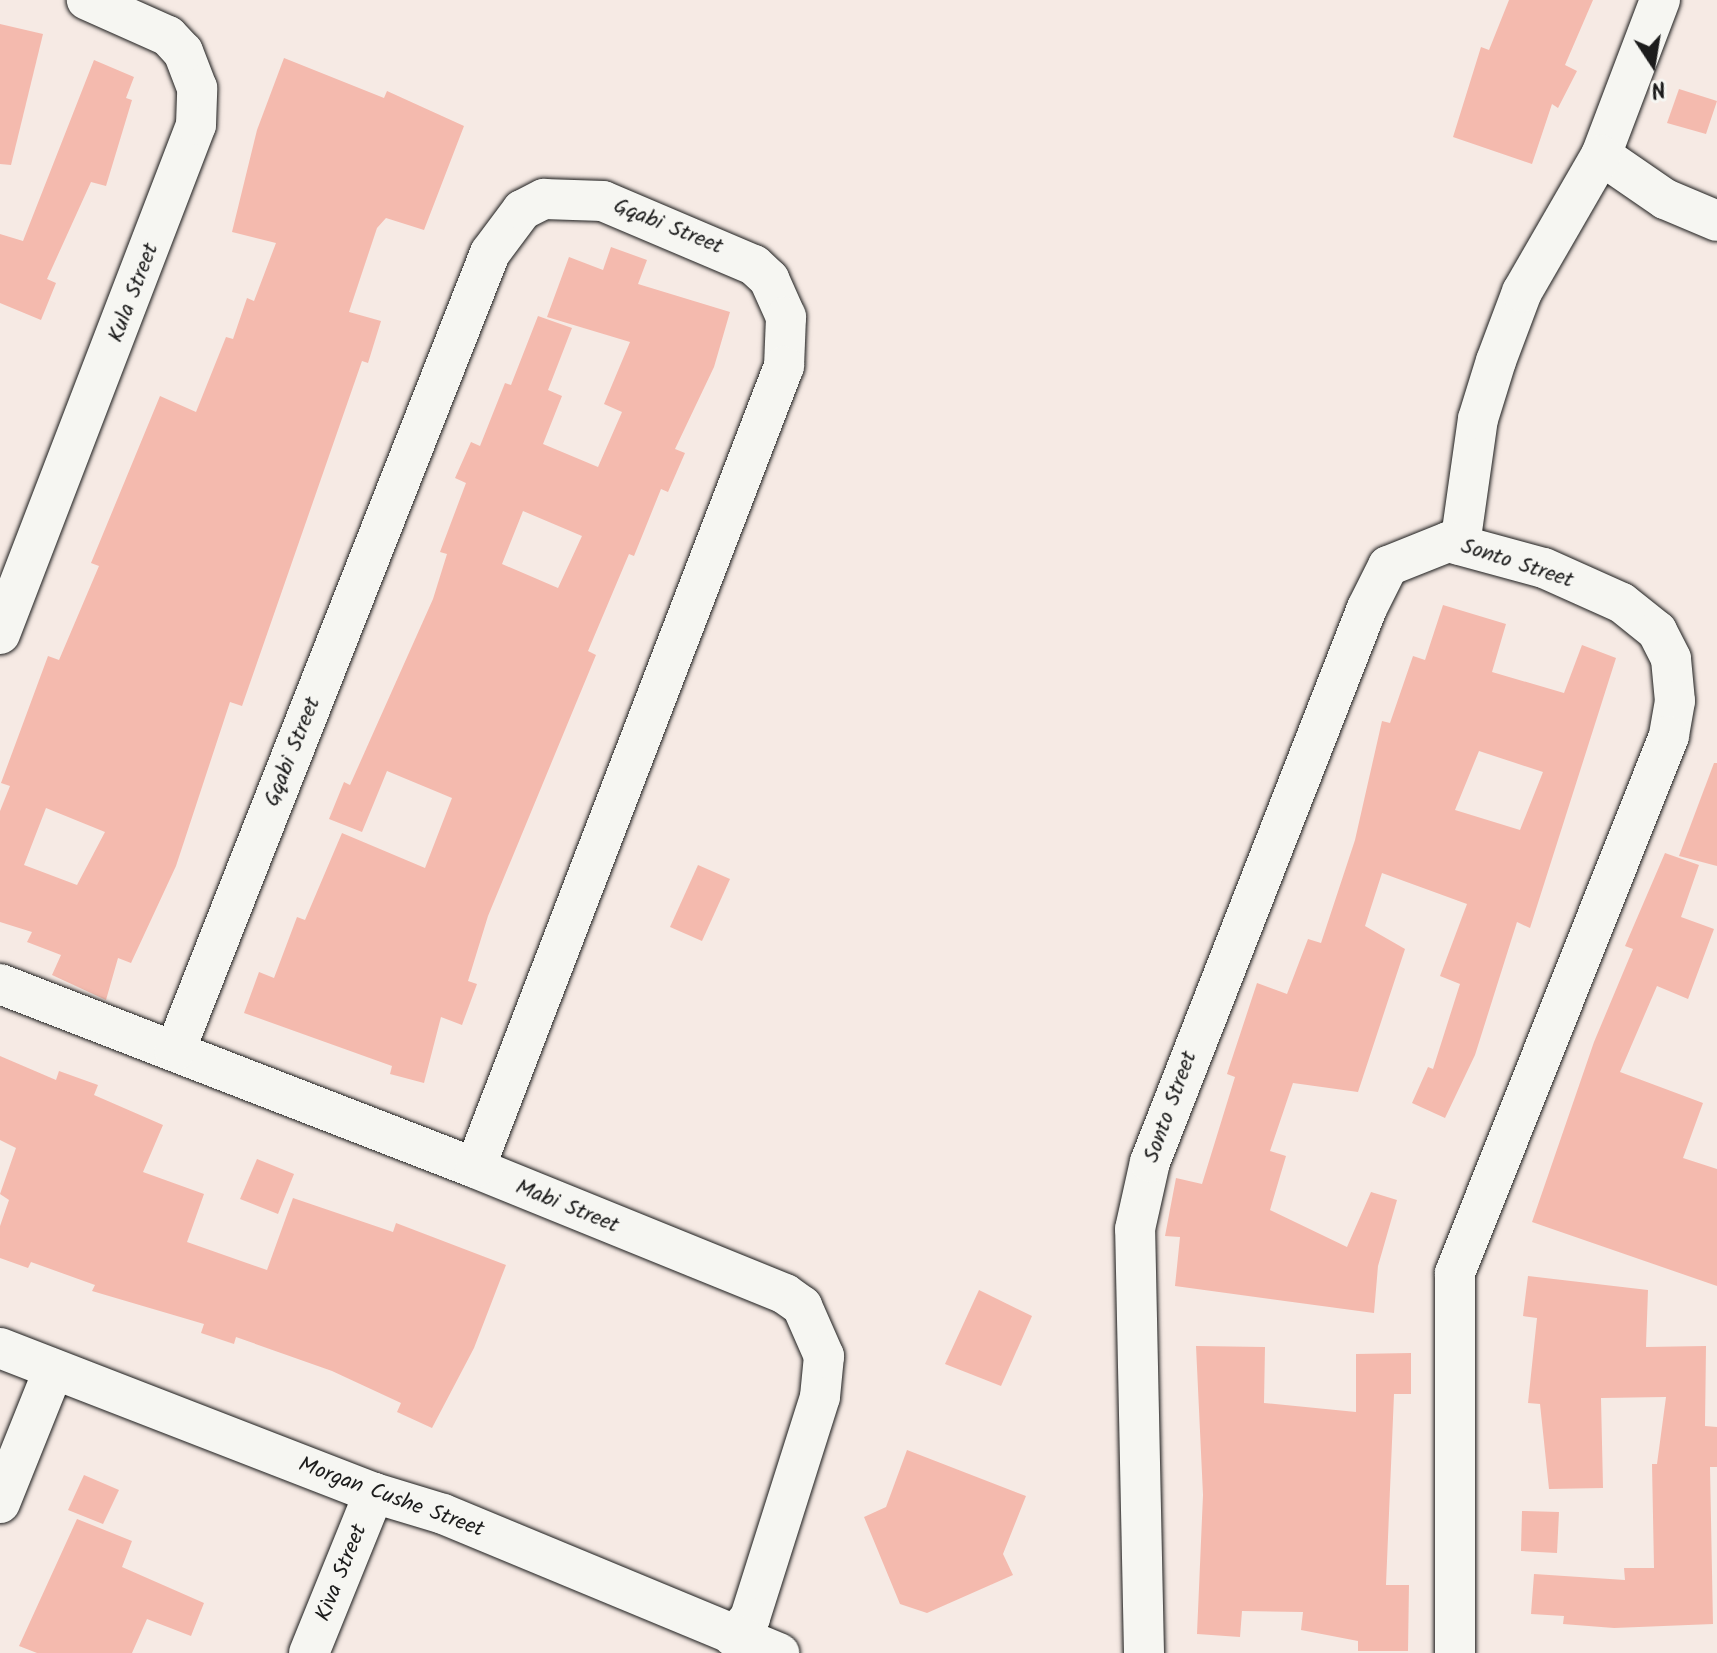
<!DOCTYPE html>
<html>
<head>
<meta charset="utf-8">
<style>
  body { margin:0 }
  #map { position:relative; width:1717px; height:1653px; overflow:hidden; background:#f6eae4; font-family:Kalam,sans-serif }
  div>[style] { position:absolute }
  .building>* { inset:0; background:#f4baae }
  .roads { filter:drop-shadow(0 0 2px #1c1c1c) drop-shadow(0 0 2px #1c1c1c) }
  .minor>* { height:40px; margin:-20px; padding:0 20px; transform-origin:20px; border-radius:20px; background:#f6f6f2 }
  span { translate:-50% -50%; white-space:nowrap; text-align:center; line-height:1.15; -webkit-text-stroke:6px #f6f6f2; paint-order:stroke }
  .street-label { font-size:22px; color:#1c1c1c }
  .north { position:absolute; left:1613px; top:24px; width:80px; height:80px; -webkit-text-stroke:6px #f6f6f2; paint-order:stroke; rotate:168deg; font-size:22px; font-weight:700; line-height:32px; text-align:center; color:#1c1c1c }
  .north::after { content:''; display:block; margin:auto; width:28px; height:36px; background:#1c1c1c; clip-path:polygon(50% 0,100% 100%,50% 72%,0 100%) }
</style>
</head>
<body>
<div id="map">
  <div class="building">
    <div style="clip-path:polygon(1509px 0,1593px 0,1565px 65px,1577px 71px,1558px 108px,1552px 104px,1532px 164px,1453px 137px,1481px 47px,1489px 50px)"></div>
    <div style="clip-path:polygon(0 24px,43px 34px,11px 165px,0 164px)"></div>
    <div style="clip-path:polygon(evenodd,284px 58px,384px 98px,387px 91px,464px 126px,424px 230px,386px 218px,377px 228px,349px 312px,381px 321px,368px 363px,362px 361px,242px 706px,230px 702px,176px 866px,131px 963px,118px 958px,106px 1000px,52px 975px,61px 955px,27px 942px,32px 932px,0 922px,0 811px,10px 786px,1px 783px,48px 656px,59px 660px,99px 566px,91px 563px,160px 396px,196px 412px,226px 337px,233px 339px,247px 298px,254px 301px,276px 243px,232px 232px,257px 130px,284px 58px,46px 808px,105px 832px,77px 885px,24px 865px,46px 808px)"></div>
    <div style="clip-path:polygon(94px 60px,134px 77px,126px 98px,132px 100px,106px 186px,91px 182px,47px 279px,56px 283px,41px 320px,0 303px,0 234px,23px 241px)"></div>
    <div style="clip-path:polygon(1679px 89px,1717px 101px,1706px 134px,1667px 123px)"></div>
    <div style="clip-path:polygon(evenodd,611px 247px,647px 260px,638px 284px,730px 312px,714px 367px,675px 449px,685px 453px,668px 492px,661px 489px,634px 556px,629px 554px,588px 651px,596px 655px,488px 916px,468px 981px,477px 984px,462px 1025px,441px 1017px,424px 1083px,390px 1074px,392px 1066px,244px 1013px,259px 972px,274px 978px,297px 917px,305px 920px,342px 833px,425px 868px,452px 798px,387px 771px,362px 832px,329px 819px,344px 782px,350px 785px,433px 599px,447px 554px,440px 552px,466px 483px,455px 478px,471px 442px,480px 446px,505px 383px,511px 385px,538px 316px,572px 328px,548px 390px,562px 396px,543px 444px,598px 467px,622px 412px,604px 404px,630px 342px,547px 317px,569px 257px,603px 270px,611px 247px,523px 511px,582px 536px,558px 588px,502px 564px,523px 511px)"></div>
    <div style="clip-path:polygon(evenodd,1443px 605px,1506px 624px,1492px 672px,1564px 693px,1582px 645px,1616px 658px,1530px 928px,1517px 922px,1475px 1055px,1445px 1118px,1412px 1103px,1428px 1067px,1433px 1069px,1460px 984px,1440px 976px,1467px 904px,1382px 873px,1365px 926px,1405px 949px,1358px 1092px,1293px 1083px,1270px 1151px,1286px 1156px,1270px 1210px,1347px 1247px,1371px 1192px,1397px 1200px,1378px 1266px,1374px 1313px,1175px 1286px,1180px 1237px,1165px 1236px,1176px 1178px,1202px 1184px,1235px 1077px,1227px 1074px,1257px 983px,1287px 994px,1308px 939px,1321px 943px,1355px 840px,1382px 721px,1390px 723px,1413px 656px,1425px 660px,1443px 605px,1479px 751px,1543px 772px,1520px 830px,1455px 810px,1479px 751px)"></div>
    <div style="clip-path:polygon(1714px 763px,1717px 763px,1717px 866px,1679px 856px)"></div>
    <div style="clip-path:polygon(1665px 853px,1699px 865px,1681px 917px,1714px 929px,1688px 999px,1657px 986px,1620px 1072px,1703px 1103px,1683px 1158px,1717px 1169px,1717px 1286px,1532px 1222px,1594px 1042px,1633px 949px,1625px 946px)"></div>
    <div style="clip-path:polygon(698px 865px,730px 879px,702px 941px,670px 927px)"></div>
    <div style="clip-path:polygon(0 1056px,56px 1080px,59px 1071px,98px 1085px,94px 1095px,163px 1125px,143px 1172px,204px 1194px,187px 1242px,267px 1270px,293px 1198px,393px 1232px,396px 1223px,506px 1265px,474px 1348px,432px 1428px,397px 1412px,401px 1403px,332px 1371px,236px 1337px,234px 1344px,201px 1333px,204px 1324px,92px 1291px,95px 1285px,31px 1262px,28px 1268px,0 1258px,0 1226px,9px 1200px,0 1194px,16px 1148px,0 1140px)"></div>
    <div style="clip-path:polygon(257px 1159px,294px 1174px,278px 1214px,240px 1199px)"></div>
    <div style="clip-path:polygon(1528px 1276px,1648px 1290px,1646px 1347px,1706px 1346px,1705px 1426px,1717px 1427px,1717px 1467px,1710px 1467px,1713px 1624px,1614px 1628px,1563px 1624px,1564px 1616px,1531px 1614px,1534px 1574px,1625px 1580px,1624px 1568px,1654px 1568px,1652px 1464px,1657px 1464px,1666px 1397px,1601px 1398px,1603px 1488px,1549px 1489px,1540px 1404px,1528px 1403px,1537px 1318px,1523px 1316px)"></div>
    <div style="clip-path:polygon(979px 1290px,1032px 1316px,1001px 1386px,945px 1364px)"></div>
    <div style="clip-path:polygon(1196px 1346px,1265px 1347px,1264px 1403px,1356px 1412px,1356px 1354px,1411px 1353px,1411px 1394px,1394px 1394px,1386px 1585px,1409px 1585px,1408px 1651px,1358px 1651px,1358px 1641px,1301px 1630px,1303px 1612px,1242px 1611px,1240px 1637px,1197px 1634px,1203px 1495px)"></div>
    <div style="clip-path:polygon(907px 1450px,1026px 1496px,1003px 1554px,1013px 1575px,927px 1613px,900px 1604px,864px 1517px,886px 1507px)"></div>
    <div style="clip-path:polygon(84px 1475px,119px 1490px,103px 1524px,68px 1510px)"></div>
    <div style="clip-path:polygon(1522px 1511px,1559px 1512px,1557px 1553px,1521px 1551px)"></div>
    <div style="clip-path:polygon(77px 1519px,132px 1541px,122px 1567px,204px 1603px,191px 1636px,147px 1619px,132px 1653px,37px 1653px,19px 1646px)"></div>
  </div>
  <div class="roads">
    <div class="minor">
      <div style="left:1660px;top:0;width:166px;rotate:110.8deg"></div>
      <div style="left:1601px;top:155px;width:78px;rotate:34.5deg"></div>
      <div style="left:1665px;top:199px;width:56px;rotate:22.9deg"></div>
      <div style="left:1460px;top:545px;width:127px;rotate:-81.9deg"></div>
      <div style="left:1478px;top:419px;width:61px;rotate:-72.8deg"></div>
      <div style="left:1496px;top:361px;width:74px;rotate:-69.4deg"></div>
      <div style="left:1522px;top:292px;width:158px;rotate:-60deg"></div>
      <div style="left:0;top:634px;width:545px;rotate:-68.94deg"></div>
      <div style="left:196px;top:125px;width:37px;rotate:-88deg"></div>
      <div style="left:197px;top:88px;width:39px;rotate:-111deg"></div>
      <div style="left:183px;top:52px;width:22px;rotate:-133deg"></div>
      <div style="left:168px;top:36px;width:89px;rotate:-156deg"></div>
      <div style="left:0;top:984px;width:509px;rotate:21.17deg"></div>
      <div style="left:475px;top:1168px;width:335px;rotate:22.1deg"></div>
      <div style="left:785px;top:1294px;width:21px;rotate:35deg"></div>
      <div style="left:802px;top:1306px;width:55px;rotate:66.3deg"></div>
      <div style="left:824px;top:1356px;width:41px;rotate:95.6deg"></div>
      <div style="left:820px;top:1397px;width:232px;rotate:107.6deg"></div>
      <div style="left:750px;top:1618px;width:25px;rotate:132deg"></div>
      <div style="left:175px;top:1051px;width:858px;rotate:-68.46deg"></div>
      <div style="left:490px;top:253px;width:54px;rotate:-53.3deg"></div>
      <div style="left:522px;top:210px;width:25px;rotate:-27deg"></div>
      <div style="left:544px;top:199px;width:59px;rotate:1.9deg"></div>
      <div style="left:603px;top:201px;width:164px;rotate:23deg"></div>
      <div style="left:754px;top:265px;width:21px;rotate:43deg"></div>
      <div style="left:769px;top:279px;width:42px;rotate:65.9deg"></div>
      <div style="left:786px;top:317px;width:49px;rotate:92.3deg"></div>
      <div style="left:784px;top:366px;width:859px;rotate:111.07deg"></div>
      <div style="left:0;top:1348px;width:401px;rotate:21.2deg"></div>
      <div style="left:374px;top:1493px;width:72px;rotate:16.9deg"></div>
      <div style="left:443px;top:1514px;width:364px;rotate:22.5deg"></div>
      <div style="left:0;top:1503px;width:144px;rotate:-68.1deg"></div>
      <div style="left:309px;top:1653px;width:173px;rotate:-67.9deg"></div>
      <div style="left:1144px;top:1653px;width:424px;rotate:-91.2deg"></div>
      <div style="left:1135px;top:1229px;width:69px;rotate:-77.4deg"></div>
      <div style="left:1150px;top:1162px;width:595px;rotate:-68.61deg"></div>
      <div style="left:1367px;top:608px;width:47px;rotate:-63.4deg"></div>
      <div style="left:1388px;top:566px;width:65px;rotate:-21.8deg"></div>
      <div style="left:1448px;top:542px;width:99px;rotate:15.2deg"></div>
      <div style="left:1544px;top:568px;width:85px;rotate:24.2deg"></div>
      <div style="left:1622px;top:603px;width:45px;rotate:38.7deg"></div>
      <div style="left:1657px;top:631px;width:31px;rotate:63deg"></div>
      <div style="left:1671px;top:659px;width:42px;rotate:84.6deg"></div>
      <div style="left:1675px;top:701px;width:36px;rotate:100deg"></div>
      <div style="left:1669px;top:736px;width:578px;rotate:111.73deg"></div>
      <div style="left:1455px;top:1273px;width:380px;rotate:90deg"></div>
    </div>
  </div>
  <div class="street-label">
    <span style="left:668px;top:227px;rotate:22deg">Gqabi Street</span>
    <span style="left:134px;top:293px;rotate:-69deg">Kula Street</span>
    <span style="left:1517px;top:564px;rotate:18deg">Sonto Street</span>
    <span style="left:293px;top:752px;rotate:-68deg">Gqabi Street</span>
    <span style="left:1171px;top:1107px;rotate:-70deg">Sonto Street</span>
    <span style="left:567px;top:1207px;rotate:22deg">Mabi Street</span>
    <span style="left:391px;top:1498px;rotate:20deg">Morgan Cushe Street</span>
    <span style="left:342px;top:1573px;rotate:-68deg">Kiva Street</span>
  </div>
  <div class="north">N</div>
</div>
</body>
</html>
